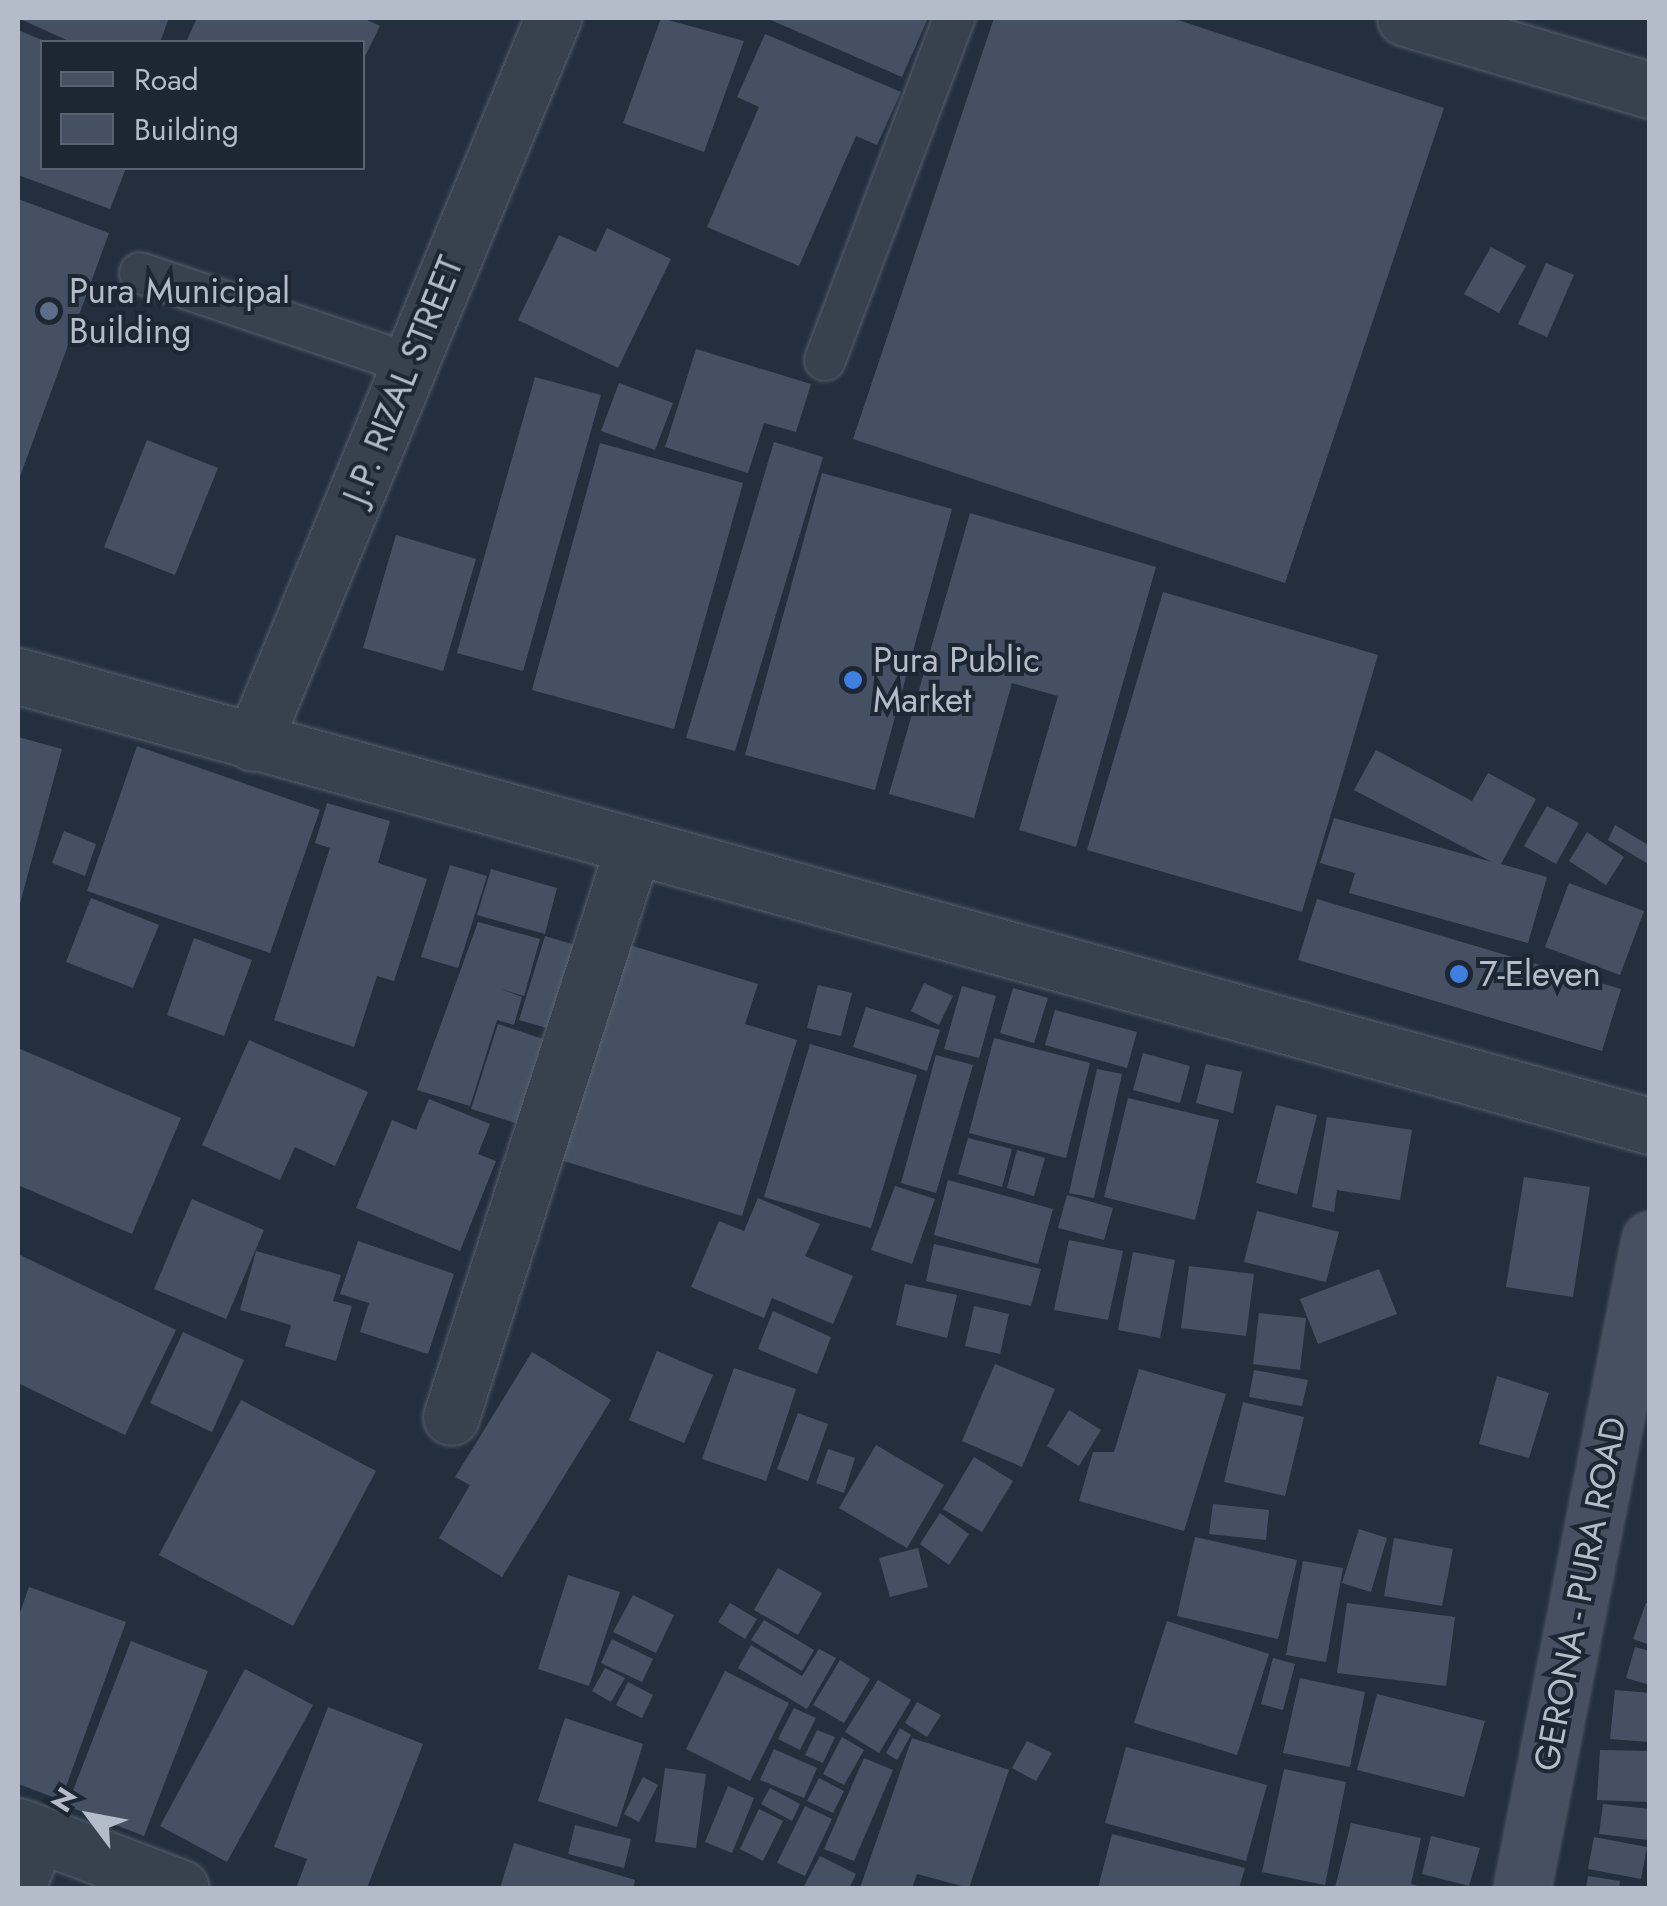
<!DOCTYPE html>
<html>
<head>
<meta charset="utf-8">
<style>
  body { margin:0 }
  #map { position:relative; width:1667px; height:1906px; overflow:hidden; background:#242f3e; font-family:Jost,sans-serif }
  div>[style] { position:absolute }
  .building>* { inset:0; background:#455162 }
  .roads { filter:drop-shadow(0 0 2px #565f6c) drop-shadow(0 0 2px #565f6c) }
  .service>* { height:40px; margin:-20px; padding:0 20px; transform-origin:20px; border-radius:20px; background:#38414e }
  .minor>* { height:55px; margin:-27.5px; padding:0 27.5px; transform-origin:27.5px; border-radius:27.5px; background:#38414e }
  .secondary>* { height:55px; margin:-27.5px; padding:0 27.5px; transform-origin:27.5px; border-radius:27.5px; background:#465061 }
  .dots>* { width:28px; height:28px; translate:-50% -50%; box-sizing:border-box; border:5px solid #1d2633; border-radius:50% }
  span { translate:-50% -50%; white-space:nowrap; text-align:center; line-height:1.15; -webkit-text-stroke:8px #1d2633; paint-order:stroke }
  .poi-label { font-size:35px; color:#b4bcc9 }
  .left { translate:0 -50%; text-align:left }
  .street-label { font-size:35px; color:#b4bcc9 }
  .frame { position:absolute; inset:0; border:20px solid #b4bcc9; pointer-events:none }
  .legend { position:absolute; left:40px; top:40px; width:325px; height:130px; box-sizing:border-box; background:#1d2633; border:2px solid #59626f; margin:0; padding:12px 18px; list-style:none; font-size:30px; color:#b4bcc9 }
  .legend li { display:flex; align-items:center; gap:20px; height:50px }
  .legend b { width:50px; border:2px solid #59626f }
  .north { position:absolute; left:40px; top:1766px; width:100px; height:100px; -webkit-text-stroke:8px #1d2633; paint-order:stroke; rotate:302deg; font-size:28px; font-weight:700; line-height:40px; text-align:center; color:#b4bcc9 }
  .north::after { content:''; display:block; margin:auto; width:35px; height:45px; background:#b4bcc9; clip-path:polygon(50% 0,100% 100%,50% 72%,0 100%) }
</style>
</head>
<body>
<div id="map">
  <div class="building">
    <div style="clip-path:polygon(18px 18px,169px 18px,160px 42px,71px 42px)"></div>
    <div style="clip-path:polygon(197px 18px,363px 18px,380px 26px,362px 62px,362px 42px,186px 42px)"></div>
    <div style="clip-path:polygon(661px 18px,744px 41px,704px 152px,623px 123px)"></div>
    <div style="clip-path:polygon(766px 18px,928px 18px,902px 77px)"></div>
    <div style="clip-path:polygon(994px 18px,1172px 18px,1444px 108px,1285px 583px,853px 439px)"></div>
    <div style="clip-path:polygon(18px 30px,42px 40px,42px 168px,126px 168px,110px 209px,18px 175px)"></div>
    <div style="clip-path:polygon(765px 34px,901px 92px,877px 145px,856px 136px,799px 266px,707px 227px,759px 107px,737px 97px)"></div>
    <div style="clip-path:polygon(18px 199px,109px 233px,18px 482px)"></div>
    <div style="clip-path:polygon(607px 228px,671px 259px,618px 368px,518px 320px,559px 235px,596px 252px)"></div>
    <div style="clip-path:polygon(1491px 247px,1526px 266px,1499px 313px,1464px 294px)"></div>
    <div style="clip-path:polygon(1546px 263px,1574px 275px,1547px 337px,1518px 324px)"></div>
    <div style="clip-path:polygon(696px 349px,811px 384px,796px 432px,764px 423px,748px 473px,665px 447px)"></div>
    <div style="clip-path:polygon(535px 377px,601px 395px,523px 671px,457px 653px)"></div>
    <div style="clip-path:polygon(619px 383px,673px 403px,655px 450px,601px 431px)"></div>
    <div style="clip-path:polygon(147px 440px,218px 468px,175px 575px,104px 547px)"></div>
    <div style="clip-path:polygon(774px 442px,823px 457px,735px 751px,686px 738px)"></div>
    <div style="clip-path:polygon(600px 443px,743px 483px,674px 729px,532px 690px)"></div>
    <div style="clip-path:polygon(822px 473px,952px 509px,875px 790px,745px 755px)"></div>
    <div style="clip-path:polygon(970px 513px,1156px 567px,1076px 847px,1019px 830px,1058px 696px,1012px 683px,974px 818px,889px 794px)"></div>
    <div style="clip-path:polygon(396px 535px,476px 559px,443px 671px,363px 648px)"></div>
    <div style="clip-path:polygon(1163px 592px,1378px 655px,1302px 912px,1087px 850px)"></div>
    <div style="clip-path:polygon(18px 737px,62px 749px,19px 907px,18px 907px)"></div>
    <div style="clip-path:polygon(137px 746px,320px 810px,270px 953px,87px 891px)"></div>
    <div style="clip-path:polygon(1376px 750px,1472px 801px,1488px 773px,1536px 799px,1501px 864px,1547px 877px,1528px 943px,1349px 893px,1355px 873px,1320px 863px,1334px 818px,1492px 862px,1354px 790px)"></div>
    <div style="clip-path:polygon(327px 803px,390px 821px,378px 863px,427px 879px,394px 981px,377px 976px,354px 1047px,274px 1020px,330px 848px,315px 843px)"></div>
    <div style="clip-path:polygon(1547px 806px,1579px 823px,1556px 864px,1524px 846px)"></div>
    <div style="clip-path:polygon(1615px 825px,1650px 846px,1650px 865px,1608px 840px)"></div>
    <div style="clip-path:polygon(64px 831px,96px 844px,85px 876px,52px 863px)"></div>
    <div style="clip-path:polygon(1587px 832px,1624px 857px,1606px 885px,1569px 861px)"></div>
    <div style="clip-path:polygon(450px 865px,487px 876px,458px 968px,421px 957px)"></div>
    <div style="clip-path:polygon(491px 869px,557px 888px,545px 934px,477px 915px)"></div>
    <div style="clip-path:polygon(1569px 883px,1644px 911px,1620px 975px,1545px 947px)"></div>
    <div style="clip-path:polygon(91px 898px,159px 925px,133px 988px,66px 962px)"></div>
    <div style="clip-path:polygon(1317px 899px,1621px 989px,1602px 1051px,1298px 960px)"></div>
    <div style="clip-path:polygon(478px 922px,540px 939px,524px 996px,501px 989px,522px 997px,514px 1025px,497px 1020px,470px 1106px,417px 1090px)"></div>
    <div style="clip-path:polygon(545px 936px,585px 948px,561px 1032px,519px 1020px)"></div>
    <div style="clip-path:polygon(194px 938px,252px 960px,224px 1036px,167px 1015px)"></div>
    <div style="clip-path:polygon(623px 943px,758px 984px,745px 1024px,797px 1040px,742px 1216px,557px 1159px)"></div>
    <div style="clip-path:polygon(924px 983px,953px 996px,939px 1025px,911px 1011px)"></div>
    <div style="clip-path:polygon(818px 985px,852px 993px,841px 1036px,807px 1028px)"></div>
    <div style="clip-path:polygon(962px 986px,996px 996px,979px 1058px,944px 1049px)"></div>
    <div style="clip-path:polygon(1013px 988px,1048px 998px,1034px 1043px,1000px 1033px)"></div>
    <div style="clip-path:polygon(866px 1007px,940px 1030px,927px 1071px,853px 1047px)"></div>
    <div style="clip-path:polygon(1055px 1010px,1137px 1032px,1127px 1068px,1045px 1045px)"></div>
    <div style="clip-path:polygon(498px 1024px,555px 1043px,528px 1127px,471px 1109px)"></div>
    <div style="clip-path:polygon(994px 1038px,1090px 1063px,1066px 1158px,969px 1133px)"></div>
    <div style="clip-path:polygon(249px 1040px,368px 1092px,335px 1166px,295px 1147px,280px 1180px,202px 1145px)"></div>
    <div style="clip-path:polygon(810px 1044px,917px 1075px,871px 1228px,764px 1197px)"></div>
    <div style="clip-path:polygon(18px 1048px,181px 1118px,132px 1234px,18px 1185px)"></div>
    <div style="clip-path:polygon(1143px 1053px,1190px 1066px,1180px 1103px,1133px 1090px)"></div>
    <div style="clip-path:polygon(936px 1055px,973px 1065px,936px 1193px,901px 1183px)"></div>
    <div style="clip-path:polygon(1206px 1064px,1242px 1072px,1233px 1113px,1196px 1103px)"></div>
    <div style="clip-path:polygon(1097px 1069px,1122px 1074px,1094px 1198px,1069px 1193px)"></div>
    <div style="clip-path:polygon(1128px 1098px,1219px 1120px,1195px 1220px,1104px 1197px)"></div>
    <div style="clip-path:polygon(429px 1099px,490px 1124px,478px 1154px,496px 1161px,460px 1251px,356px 1208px,392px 1120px,416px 1130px)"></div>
    <div style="clip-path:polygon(1276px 1105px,1317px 1115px,1297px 1194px,1256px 1183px)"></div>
    <div style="clip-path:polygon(1327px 1117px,1412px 1130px,1400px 1200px,1337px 1190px,1334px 1212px,1312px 1207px)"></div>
    <div style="clip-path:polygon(968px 1138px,1012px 1149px,1002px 1187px,958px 1174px)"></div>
    <div style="clip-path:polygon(1017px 1150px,1045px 1158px,1034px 1196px,1007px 1188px)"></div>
    <div style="clip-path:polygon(1524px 1177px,1590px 1187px,1573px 1297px,1506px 1287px)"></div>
    <div style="clip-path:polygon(948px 1180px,1053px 1209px,1038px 1264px,934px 1235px)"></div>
    <div style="clip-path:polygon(895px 1186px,935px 1199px,912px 1264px,871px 1250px)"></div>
    <div style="clip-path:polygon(1067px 1195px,1113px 1208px,1104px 1240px,1058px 1228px)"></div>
    <div style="clip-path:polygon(758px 1198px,820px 1224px,805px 1256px,853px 1276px,833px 1324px,772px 1298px,764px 1318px,691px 1287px,719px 1221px,744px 1231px)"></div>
    <div style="clip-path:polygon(192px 1199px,264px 1230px,226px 1319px,154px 1289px)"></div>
    <div style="clip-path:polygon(1257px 1211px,1339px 1232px,1326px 1282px,1244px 1262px)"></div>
    <div style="clip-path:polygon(1069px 1240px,1123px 1251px,1108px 1320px,1054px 1310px)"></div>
    <div style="clip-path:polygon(358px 1241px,454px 1274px,428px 1354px,360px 1332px,369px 1303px,340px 1294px)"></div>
    <div style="clip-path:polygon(934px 1244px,1041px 1269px,1031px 1306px,926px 1281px)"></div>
    <div style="clip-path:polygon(256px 1251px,341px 1275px,333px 1301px,352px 1306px,336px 1361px,285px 1346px,291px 1325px,240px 1310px)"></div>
    <div style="clip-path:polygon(1133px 1252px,1175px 1260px,1160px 1338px,1118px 1330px)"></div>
    <div style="clip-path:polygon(18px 1254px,176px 1330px,125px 1435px,18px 1383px)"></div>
    <div style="clip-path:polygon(1189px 1266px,1254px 1274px,1246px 1336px,1181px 1328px)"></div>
    <div style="clip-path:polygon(1379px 1269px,1397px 1314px,1318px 1344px,1300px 1299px)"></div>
    <div style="clip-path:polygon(905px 1284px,957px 1295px,947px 1338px,896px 1325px)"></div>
    <div style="clip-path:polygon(974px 1306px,1009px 1314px,1000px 1354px,965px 1346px)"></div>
    <div style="clip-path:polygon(773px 1311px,831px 1337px,817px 1374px,758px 1349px)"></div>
    <div style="clip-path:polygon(1259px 1313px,1306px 1318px,1300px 1370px,1253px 1364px)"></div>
    <div style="clip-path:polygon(183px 1332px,244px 1360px,212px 1432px,150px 1403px)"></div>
    <div style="clip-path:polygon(657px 1351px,713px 1375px,684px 1443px,629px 1420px)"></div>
    <div style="clip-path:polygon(532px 1352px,611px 1400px,502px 1577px,439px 1538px,470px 1485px,455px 1477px)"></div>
    <div style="clip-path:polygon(995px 1364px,1055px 1389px,1022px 1467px,962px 1441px)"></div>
    <div style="clip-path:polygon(734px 1368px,796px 1389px,766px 1481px,702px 1459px)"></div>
    <div style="clip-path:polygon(1139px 1369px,1226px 1394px,1184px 1531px,1079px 1501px,1093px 1452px,1114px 1452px)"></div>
    <div style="clip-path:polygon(1254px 1370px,1308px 1380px,1302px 1406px,1249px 1397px)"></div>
    <div style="clip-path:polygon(1497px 1376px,1549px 1393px,1529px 1458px,1479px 1444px)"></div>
    <div style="clip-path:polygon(241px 1400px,376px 1471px,293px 1626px,159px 1555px)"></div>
    <div style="clip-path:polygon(1243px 1402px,1304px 1417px,1285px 1496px,1224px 1482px)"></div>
    <div style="clip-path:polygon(1069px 1410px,1101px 1430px,1079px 1466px,1047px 1446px)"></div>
    <div style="clip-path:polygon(798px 1413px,828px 1424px,808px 1481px,777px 1469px)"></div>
    <div style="clip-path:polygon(876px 1445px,944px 1485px,907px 1548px,839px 1508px)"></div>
    <div style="clip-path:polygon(828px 1449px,855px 1458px,844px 1493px,816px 1483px)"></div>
    <div style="clip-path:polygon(974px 1457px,1013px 1481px,982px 1532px,943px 1509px)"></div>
    <div style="clip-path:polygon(1213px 1504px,1269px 1510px,1266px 1540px,1209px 1534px)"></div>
    <div style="clip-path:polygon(940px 1513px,969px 1534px,949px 1565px,920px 1544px)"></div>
    <div style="clip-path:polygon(1359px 1529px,1387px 1538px,1371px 1592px,1342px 1583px)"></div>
    <div style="clip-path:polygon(1195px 1537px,1297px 1560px,1278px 1639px,1177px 1616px)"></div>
    <div style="clip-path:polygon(1394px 1538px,1453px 1549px,1442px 1606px,1384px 1596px)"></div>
    <div style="clip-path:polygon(918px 1548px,928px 1587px,890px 1597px,879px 1558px)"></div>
    <div style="clip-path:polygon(1303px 1561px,1343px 1568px,1326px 1662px,1286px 1655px)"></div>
    <div style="clip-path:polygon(778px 1568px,822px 1593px,798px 1635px,754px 1610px)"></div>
    <div style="clip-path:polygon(568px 1575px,620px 1592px,589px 1686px,538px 1669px)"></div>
    <div style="clip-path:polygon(29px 1587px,126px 1622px,61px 1800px,18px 1784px,18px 1618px)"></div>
    <div style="clip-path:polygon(633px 1595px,674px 1615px,656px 1653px,613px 1632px)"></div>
    <div style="clip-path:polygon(730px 1603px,757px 1619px,745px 1639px,718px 1622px)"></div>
    <div style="clip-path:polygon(1347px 1603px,1455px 1617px,1446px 1686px,1337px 1673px)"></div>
    <div style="clip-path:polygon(1646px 1603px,1650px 1604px,1650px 1645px,1633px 1639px)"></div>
    <div style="clip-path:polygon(764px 1620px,814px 1650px,802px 1671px,751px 1640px)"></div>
    <div style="clip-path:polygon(1167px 1621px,1269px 1654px,1237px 1755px,1134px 1723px)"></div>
    <div style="clip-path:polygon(612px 1639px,653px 1659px,642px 1682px,601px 1663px)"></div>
    <div style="clip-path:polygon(131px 1641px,208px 1671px,144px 1836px,67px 1806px)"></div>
    <div style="clip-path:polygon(751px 1645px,802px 1676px,819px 1649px,836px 1658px,807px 1709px,738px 1668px)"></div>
    <div style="clip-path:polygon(1635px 1647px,1650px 1651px,1650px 1685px,1626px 1678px)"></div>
    <div style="clip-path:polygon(1273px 1658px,1295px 1664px,1283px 1710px,1261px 1704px)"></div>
    <div style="clip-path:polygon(840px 1660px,870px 1679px,844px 1723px,813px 1705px)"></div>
    <div style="clip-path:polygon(605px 1668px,625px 1678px,611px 1702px,592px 1691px)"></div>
    <div style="clip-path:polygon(245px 1669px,313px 1705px,227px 1862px,160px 1826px)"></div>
    <div style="clip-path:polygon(725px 1671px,789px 1703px,750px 1781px,686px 1749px)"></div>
    <div style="clip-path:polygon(1300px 1678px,1365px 1692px,1350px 1767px,1283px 1753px)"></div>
    <div style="clip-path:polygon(878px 1680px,911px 1700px,879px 1753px,845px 1732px)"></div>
    <div style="clip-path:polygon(628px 1682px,653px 1695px,642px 1718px,616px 1705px)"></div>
    <div style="clip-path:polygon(1615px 1690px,1650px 1693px,1650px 1742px,1610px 1739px)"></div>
    <div style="clip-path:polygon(1377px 1694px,1485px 1721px,1464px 1797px,1357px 1770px)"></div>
    <div style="clip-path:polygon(917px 1702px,941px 1715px,927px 1737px,905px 1723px)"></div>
    <div style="clip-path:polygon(328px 1707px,423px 1744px,367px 1888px,296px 1888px,307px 1859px,274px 1847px)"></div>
    <div style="clip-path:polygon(794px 1708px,816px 1718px,800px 1750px,778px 1739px)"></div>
    <div style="clip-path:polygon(565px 1718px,643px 1744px,617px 1827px,538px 1801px)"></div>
    <div style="clip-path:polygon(900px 1728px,911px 1735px,897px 1760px,886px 1753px)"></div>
    <div style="clip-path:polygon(817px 1730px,835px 1737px,823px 1763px,805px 1755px)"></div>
    <div style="clip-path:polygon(842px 1737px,864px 1750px,844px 1785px,823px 1774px)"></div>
    <div style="clip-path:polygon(912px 1738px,1009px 1770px,969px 1888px,917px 1874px,912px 1888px,860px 1888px)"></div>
    <div style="clip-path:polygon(1027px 1741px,1052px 1753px,1036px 1781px,1012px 1768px)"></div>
    <div style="clip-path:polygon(1126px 1747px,1267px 1785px,1246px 1861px,1105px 1823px)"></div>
    <div style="clip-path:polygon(774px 1749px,817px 1768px,804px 1798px,760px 1780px)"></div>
    <div style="clip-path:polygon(1600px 1750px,1650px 1751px,1650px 1802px,1597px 1800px)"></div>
    <div style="clip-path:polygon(864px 1758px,893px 1770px,854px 1861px,824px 1849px)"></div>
    <div style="clip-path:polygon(665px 1768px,706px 1774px,696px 1848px,655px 1842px)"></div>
    <div style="clip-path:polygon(1284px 1769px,1346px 1782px,1325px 1885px,1262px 1872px)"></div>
    <div style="clip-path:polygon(643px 1777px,658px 1785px,639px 1822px,624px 1814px)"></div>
    <div style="clip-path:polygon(819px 1778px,844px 1791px,833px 1813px,807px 1801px)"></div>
    <div style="clip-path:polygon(728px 1786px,754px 1798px,732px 1853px,705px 1842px)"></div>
    <div style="clip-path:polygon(770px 1788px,800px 1804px,792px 1821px,761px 1804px)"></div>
    <div style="clip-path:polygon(1603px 1804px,1650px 1809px,1648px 1840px,1599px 1834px)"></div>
    <div style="clip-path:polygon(805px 1806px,832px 1819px,805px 1876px,777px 1863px)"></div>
    <div style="clip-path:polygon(759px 1809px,783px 1821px,763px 1861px,740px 1849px)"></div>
    <div style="clip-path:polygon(1351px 1823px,1421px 1838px,1411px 1884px,1424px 1888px,1335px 1888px)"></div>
    <div style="clip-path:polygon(575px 1825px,631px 1839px,624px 1868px,568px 1854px)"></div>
    <div style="clip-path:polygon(1112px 1834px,1245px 1868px,1239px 1888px,1098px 1888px)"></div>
    <div style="clip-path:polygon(1431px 1836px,1480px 1848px,1469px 1886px,1422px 1874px)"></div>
    <div style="clip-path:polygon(1594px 1837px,1647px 1847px,1641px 1879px,1588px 1869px)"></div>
    <div style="clip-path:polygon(514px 1843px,635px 1880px,633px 1888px,500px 1888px)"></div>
    <div style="clip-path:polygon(820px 1856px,856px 1874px,849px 1888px,803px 1888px)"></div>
    <div style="clip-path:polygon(1588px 1876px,1620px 1881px,1619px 1888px,1586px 1888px)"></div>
  </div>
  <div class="roads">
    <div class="service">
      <div style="left:140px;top:273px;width:285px;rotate:18.6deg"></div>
      <div style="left:825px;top:360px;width:366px;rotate:-69.3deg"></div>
    </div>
    <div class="minor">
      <div style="left:1405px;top:18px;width:255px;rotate:16.4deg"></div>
      <div style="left:18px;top:676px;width:1693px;rotate:15.42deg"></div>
      <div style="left:253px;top:743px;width:785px;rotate:-67.52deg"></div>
      <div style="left:451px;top:1417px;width:598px;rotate:-72.29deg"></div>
      <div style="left:18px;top:1826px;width:174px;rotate:20.8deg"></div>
      <div style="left:18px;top:1884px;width:54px;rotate:-68.2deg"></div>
    </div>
    <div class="secondary">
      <div style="left:1522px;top:1888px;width:661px;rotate:-78.83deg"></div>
    </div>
  </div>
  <div class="dots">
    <div style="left:49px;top:311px;background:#5c6f8a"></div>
    <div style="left:853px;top:680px;background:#3f7fe0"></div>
    <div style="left:1459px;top:974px;background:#3f7fe0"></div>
  </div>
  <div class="poi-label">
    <span class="left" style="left:69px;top:311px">Pura Municipal<br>Building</span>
    <span class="left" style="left:873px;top:680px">Pura Public<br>Market</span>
    <span class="left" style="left:1479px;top:974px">7-Eleven</span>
  </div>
  <div class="street-label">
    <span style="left:403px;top:380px;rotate:-68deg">J.P. RIZAL STREET</span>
    <span style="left:1580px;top:1594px;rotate:-79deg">GERONA - PURA ROAD</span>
  </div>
  <div class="frame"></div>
  <ul class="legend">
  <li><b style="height:12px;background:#465061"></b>Road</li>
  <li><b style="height:28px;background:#455162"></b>Building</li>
  </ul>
  <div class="north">N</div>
</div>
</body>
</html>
